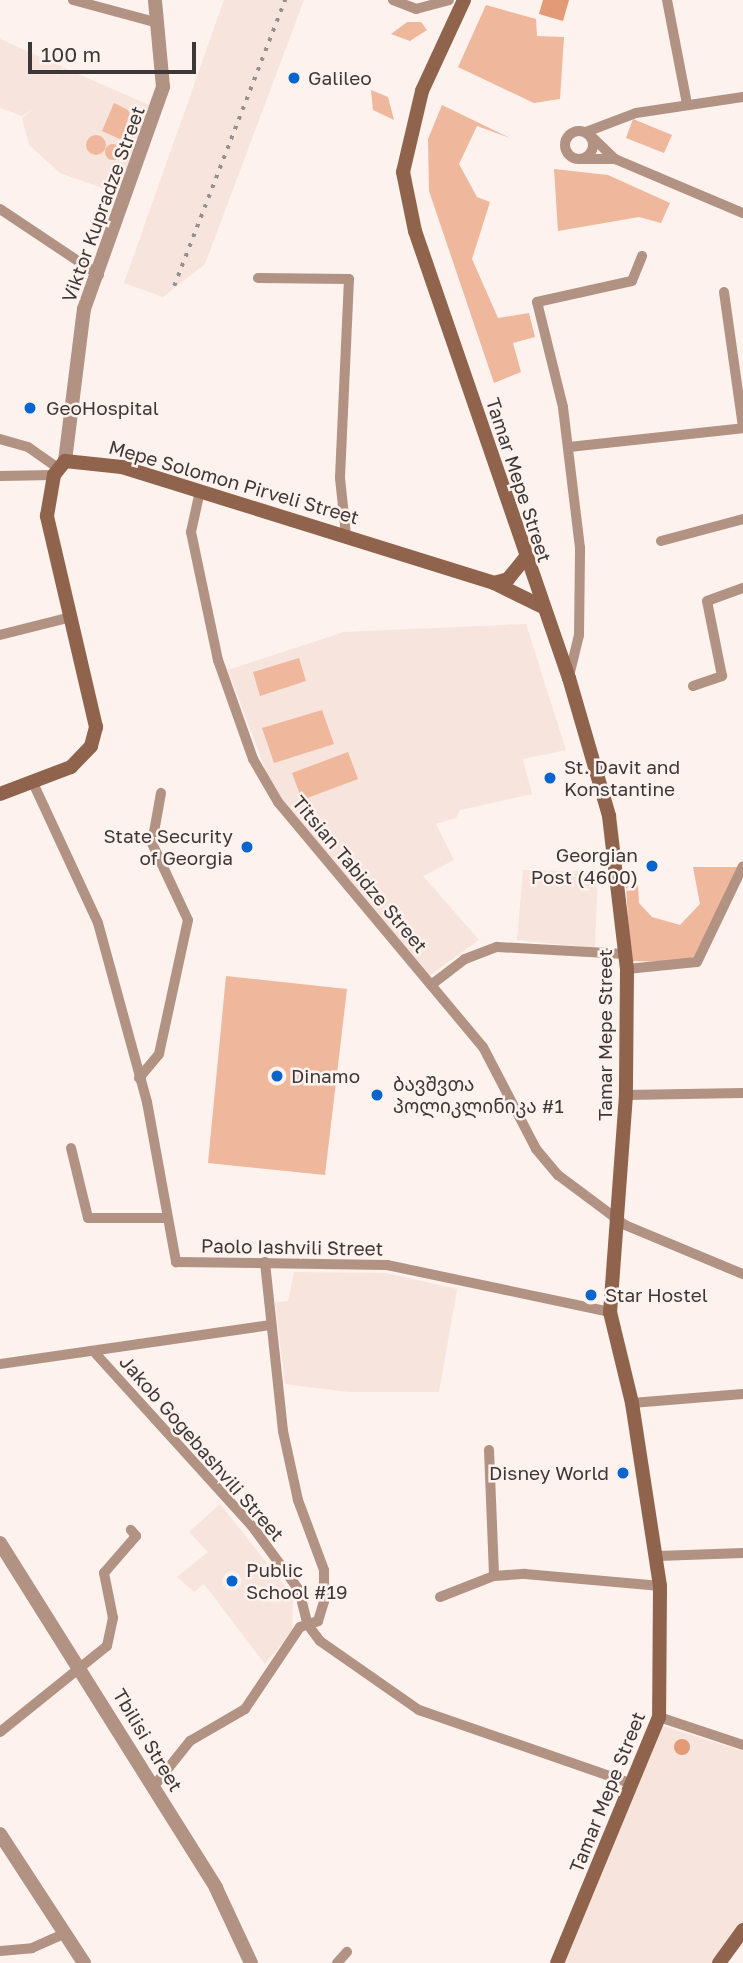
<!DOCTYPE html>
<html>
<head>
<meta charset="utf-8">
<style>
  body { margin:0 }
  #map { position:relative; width:743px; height:1963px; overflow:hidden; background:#fdf2ed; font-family:"Golos Text","Noto Sans Georgian",sans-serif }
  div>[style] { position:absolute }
  .built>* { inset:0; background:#f7e4dc }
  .green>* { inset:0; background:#efb79c }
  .round { border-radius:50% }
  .water>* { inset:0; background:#e39b77 }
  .minor>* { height:10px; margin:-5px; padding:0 5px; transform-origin:5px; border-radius:5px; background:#b29283 }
  .minor>.ring { margin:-5px; padding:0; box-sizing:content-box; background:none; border:10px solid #b29283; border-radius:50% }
  .tertiary>* { height:14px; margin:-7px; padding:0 7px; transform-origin:7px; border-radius:7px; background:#b29283 }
  .secondary>* { height:14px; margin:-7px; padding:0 7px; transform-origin:7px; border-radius:7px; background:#90634c }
  .rail>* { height:3.5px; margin-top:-1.75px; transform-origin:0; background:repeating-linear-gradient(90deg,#968f8c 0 3.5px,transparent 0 10.5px) }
  .dots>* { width:19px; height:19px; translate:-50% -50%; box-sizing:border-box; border:4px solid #fdf2ed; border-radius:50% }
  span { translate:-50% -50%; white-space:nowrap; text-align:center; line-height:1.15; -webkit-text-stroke:5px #fdf2ed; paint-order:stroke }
  .poi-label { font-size:19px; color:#3d3837 }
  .left { translate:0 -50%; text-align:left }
  .right { translate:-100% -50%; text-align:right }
  .street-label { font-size:19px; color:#3d3837 }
  .scale { position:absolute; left:28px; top:42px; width:168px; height:32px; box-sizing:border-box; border:4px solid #3d3837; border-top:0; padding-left:9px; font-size:21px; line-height:24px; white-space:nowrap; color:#3d3837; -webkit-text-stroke:5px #fdf2ed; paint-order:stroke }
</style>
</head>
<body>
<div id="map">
  <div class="built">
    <div style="clip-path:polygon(224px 0,304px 0,205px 264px,163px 297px,124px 283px)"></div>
    <div style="clip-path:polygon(0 39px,63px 67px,54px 82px,64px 68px,154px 107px,122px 195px,60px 173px,29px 145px,22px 118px,34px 109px,22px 116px,0 108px)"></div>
    <div style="clip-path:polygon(526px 624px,566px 750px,523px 759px,532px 794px,460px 810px,456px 818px,436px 824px,454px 860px,423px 876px,479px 940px,429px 976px,272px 787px,228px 670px,344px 632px)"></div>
    <div style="clip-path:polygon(523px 870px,598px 872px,595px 948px,517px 940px)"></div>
    <div style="clip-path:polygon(294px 1272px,386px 1273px,457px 1289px,439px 1392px,349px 1392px,285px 1384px,275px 1302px,288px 1301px)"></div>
    <div style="clip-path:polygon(220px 1504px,293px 1596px,292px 1632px,265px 1664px,204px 1584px,194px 1592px,177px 1577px,208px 1552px,189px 1532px)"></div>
    <div style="clip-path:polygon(660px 1725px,743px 1751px,743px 1925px,715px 1963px,561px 1963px)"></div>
  </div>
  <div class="green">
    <div style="clip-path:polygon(486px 5px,536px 19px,537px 36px,564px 37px,560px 99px,534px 103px,458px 67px)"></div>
    <div style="clip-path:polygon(407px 22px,421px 22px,427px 30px,410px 41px,391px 34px)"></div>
    <div style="clip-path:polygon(371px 90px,388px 97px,394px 120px,373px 110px)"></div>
    <div style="clip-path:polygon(114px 103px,130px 111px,122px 140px,102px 131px)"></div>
    <div style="clip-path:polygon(442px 105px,510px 138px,477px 126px,459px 164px,477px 197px,490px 202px,472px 259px,498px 318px,529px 313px,535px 337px,513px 343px,521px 372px,494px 383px,429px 191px,428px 139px)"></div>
    <div style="clip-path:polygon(633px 119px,672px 135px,664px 153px,626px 138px)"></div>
    <div class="round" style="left:86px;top:135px;width:20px;height:20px"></div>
    <div class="round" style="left:105px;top:144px;width:16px;height:16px"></div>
    <div style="clip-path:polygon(554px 169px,608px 175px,670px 203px,661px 223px,639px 217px,558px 231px)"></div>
    <div style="clip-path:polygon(299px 658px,306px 681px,260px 696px,253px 672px)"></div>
    <div style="clip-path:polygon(322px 710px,334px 744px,274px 763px,262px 728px)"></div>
    <div style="clip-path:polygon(348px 752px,358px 779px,302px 800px,292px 773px)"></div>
    <div style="clip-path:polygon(693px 867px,738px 867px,699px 953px,685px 962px,631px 961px,626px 887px,638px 885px,639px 903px,652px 917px,680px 925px,700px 904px)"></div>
    <div style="clip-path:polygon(226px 976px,347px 989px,325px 1175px,208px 1163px)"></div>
  </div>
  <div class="water">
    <div style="clip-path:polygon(543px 0,569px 0,563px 21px,539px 14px)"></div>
    <div class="round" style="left:674px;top:1739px;width:16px;height:16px"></div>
  </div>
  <div class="minor">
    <div style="left:73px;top:0;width:88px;rotate:15.1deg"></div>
    <div style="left:393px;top:0;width:25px;rotate:21deg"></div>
    <div style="left:416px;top:9px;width:34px;rotate:-15deg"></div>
    <div style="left:667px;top:0;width:106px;rotate:79.1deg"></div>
    <div class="ring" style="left:565px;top:131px;width:18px;height:18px"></div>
    <div style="left:586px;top:132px;width:53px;rotate:-20.8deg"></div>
    <div style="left:636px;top:113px;width:108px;rotate:-8.5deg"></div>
    <div style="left:590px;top:135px;width:35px;rotate:44deg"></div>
    <div style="left:615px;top:159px;width:139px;rotate:22.9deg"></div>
    <div style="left:582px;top:159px;width:33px"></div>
    <div style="left:0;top:209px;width:119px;rotate:33.7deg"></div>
    <div style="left:258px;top:278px;width:91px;rotate:0.6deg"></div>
    <div style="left:349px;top:279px;width:199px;rotate:92.6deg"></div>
    <div style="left:340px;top:478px;width:57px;rotate:84deg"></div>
    <div style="left:724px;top:292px;width:137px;rotate:82deg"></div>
    <div style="left:0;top:439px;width:29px;rotate:16deg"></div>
    <div style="left:28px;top:447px;width:38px;rotate:35deg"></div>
    <div style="left:569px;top:447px;width:175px;rotate:-6.2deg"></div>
    <div style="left:0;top:476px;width:54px;rotate:-1.1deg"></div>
    <div style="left:200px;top:491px;width:42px;rotate:102.4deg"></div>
    <div style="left:191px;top:532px;width:131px;rotate:78.1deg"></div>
    <div style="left:218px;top:660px;width:105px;rotate:70.5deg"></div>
    <div style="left:253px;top:759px;width:50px;rotate:59.8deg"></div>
    <div style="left:278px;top:802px;width:319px;rotate:50.1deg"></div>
    <div style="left:483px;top:1047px;width:115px;rotate:62.5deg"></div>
    <div style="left:536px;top:1149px;width:34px;rotate:50deg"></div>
    <div style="left:558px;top:1175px;width:84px;rotate:36.7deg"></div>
    <div style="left:625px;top:1225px;width:128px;rotate:22.6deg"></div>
    <div style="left:661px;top:541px;width:85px;rotate:-15deg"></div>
    <div style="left:0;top:635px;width:73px;rotate:-14.2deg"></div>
    <div style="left:569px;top:676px;width:42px;rotate:-76.3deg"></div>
    <div style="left:579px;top:635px;width:87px;rotate:-89.3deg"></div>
    <div style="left:580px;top:548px;width:142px;rotate:-96.9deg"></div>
    <div style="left:563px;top:407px;width:108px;rotate:-103.9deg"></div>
    <div style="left:537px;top:302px;width:97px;rotate:-12.5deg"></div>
    <div style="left:632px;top:281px;width:27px;rotate:-68deg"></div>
    <div style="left:693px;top:686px;width:31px;rotate:-19deg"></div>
    <div style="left:722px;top:676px;width:76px;rotate:-101.3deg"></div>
    <div style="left:707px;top:601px;width:38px;rotate:-20deg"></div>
    <div style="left:34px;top:785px;width:152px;rotate:65.1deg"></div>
    <div style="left:98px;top:923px;width:186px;rotate:74.7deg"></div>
    <div style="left:147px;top:1102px;width:163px;rotate:79.7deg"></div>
    <div style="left:176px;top:1262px;width:211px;rotate:0.8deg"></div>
    <div style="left:387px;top:1265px;width:228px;rotate:11.9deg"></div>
    <div style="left:627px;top:969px;width:70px;rotate:-5.7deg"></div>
    <div style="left:697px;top:962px;width:106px;rotate:-64.4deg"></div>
    <div style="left:431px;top:985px;width:43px;rotate:-37.4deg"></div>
    <div style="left:465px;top:959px;width:34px;rotate:-21deg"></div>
    <div style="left:497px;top:947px;width:128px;rotate:3.1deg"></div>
    <div style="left:139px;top:1078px;width:31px;rotate:-50deg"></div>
    <div style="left:159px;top:1054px;width:137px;rotate:-77.8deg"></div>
    <div style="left:188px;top:920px;width:85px;rotate:-115.1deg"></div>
    <div style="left:152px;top:843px;width:51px;rotate:-79.8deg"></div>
    <div style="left:626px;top:1095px;width:117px;rotate:-1deg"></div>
    <div style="left:71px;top:1148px;width:72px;rotate:76.3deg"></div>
    <div style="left:88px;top:1218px;width:76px"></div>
    <div style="left:96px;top:1354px;width:232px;rotate:47.8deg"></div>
    <div style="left:252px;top:1526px;width:79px;rotate:53.7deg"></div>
    <div style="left:299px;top:1590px;width:36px;rotate:76deg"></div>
    <div style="left:308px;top:1625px;width:20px;rotate:53deg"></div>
    <div style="left:320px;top:1641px;width:121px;rotate:34.9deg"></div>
    <div style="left:419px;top:1710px;width:226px;rotate:19.1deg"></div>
    <div style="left:0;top:1364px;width:274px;rotate:-8.2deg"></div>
    <div style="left:632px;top:1403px;width:111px;rotate:-4.6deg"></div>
    <div style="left:489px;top:1450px;width:126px;rotate:87.7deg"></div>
    <div style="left:658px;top:1556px;width:85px;rotate:-2deg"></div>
    <div style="left:440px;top:1597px;width:58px;rotate:-21.3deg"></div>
    <div style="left:494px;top:1576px;width:31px;rotate:-4deg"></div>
    <div style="left:525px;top:1574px;width:136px;rotate:5.1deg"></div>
    <div style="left:659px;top:1717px;width:89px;rotate:18.4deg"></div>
    <div style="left:0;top:1732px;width:137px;rotate:-38.8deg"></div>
    <div style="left:107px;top:1646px;width:29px;rotate:-78deg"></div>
    <div style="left:113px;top:1618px;width:46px;rotate:-101.3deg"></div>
    <div style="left:104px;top:1573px;width:49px;rotate:-49.1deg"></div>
    <div style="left:136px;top:1536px;width:8px;rotate:-130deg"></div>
    <div style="left:154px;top:1786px;width:58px;rotate:-51.3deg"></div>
    <div style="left:190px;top:1741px;width:64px;rotate:-30.2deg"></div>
    <div style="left:245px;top:1709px;width:99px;rotate:-56.1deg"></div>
    <div style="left:300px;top:1627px;width:19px;rotate:-18deg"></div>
    <div style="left:318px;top:1621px;width:21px;rotate:-73deg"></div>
    <div style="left:324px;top:1601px;width:31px;rotate:-90deg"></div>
    <div style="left:324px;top:1570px;width:75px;rotate:-110.4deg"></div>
    <div style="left:298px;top:1500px;width:71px;rotate:-102.3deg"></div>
    <div style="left:283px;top:1431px;width:170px;rotate:-96.1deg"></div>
    <div style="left:0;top:1951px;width:32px;rotate:-5deg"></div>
    <div style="left:32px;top:1948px;width:36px;rotate:-24deg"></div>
    <div style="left:337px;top:1963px;width:15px;rotate:-48deg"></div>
  </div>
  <div class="tertiary">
    <div style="left:65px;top:461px;width:153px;rotate:-82.9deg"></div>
    <div style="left:84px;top:309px;width:236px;rotate:-70.4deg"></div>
    <div style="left:163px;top:87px;width:87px;rotate:-95.3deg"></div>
    <div style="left:0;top:1543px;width:407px;rotate:57.9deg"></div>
    <div style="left:216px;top:1888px;width:83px;rotate:65deg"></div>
    <div style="left:0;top:1834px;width:154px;rotate:56.9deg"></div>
  </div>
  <div class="secondary">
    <div style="left:464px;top:0;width:100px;rotate:114.8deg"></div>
    <div style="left:422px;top:91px;width:83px;rotate:103.2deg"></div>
    <div style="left:403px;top:172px;width:60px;rotate:78.5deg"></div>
    <div style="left:415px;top:231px;width:473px;rotate:71deg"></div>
    <div style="left:569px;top:678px;width:144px;rotate:73.8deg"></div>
    <div style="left:609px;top:816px;width:154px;rotate:83.3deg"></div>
    <div style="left:627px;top:969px;width:126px;rotate:90.5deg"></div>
    <div style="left:626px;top:1095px;width:218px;rotate:94.2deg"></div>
    <div style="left:610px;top:1312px;width:94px;rotate:76.4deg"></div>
    <div style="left:632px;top:1403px;width:185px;rotate:81.3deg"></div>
    <div style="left:660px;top:1586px;width:131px;rotate:90.4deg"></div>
    <div style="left:659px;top:1717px;width:266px;rotate:112.5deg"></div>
    <div style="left:494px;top:583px;width:52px;rotate:26.1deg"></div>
    <div style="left:0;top:794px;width:76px;rotate:-20.8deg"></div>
    <div style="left:71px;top:767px;width:29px;rotate:-46deg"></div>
    <div style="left:91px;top:746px;width:20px;rotate:-75deg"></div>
    <div style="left:96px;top:727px;width:217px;rotate:-103.1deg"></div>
    <div style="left:47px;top:516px;width:42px;rotate:-80.3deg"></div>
    <div style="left:54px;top:475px;width:18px;rotate:-52deg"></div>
    <div style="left:65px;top:461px;width:57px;rotate:6deg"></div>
    <div style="left:122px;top:467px;width:390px;rotate:17.3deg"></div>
    <div style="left:494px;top:583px;width:15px;rotate:-16deg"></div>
    <div style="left:508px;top:579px;width:26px;rotate:-51deg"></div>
    <div style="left:719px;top:1963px;width:41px;rotate:-54deg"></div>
  </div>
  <div class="rail">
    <div style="left:174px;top:286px;width:307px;rotate:-68.8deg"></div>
  </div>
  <div class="dots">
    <div style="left:294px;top:78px;background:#0664cd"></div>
    <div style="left:30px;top:408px;background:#0664cd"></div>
    <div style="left:550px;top:778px;background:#0664cd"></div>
    <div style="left:247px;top:847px;background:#0664cd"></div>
    <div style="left:652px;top:866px;background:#0664cd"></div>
    <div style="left:277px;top:1076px;background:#0664cd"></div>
    <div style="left:377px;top:1095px;background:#0664cd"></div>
    <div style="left:591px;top:1295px;background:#0664cd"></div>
    <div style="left:623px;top:1473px;background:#0664cd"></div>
    <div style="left:232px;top:1581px;background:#0664cd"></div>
  </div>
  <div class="poi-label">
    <span class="left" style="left:308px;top:78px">Galileo</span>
    <span class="left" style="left:46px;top:408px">GeoHospital</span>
    <span class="left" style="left:564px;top:778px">St. Davit and<br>Konstantine</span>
    <span class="right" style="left:233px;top:847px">State Security<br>of Georgia</span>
    <span class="right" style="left:638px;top:866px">Georgian<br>Post (4600)</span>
    <span class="left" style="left:291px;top:1076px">Dinamo</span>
    <span class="left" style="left:393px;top:1095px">ბავშვთა<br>პოლიკლინიკა #1</span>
    <span class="left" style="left:605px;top:1295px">Star Hostel</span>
    <span class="right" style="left:609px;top:1473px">Disney World</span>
    <span class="left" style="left:246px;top:1581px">Public<br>School #19</span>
  </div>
  <div class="street-label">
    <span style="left:103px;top:204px;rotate:-70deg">Viktor Kupradze Street</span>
    <span style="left:519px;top:480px;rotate:72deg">Tamar Mepe Street</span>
    <span style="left:234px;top:482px;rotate:16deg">Mepe Solomon Pirveli Street</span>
    <span style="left:360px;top:874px;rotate:50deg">Titsian Tabidze Street</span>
    <span style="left:605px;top:1035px;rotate:-90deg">Tamar Mepe Street</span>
    <span style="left:292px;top:1247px;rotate:1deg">Paolo Iashvili Street</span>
    <span style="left:202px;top:1448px;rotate:49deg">Jakob Gogebashvili Street</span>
    <span style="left:148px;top:1740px;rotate:59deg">Tbilisi Street</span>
    <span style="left:607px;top:1792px;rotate:-68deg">Tamar Mepe Street</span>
  </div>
  <div class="scale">100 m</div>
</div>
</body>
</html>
